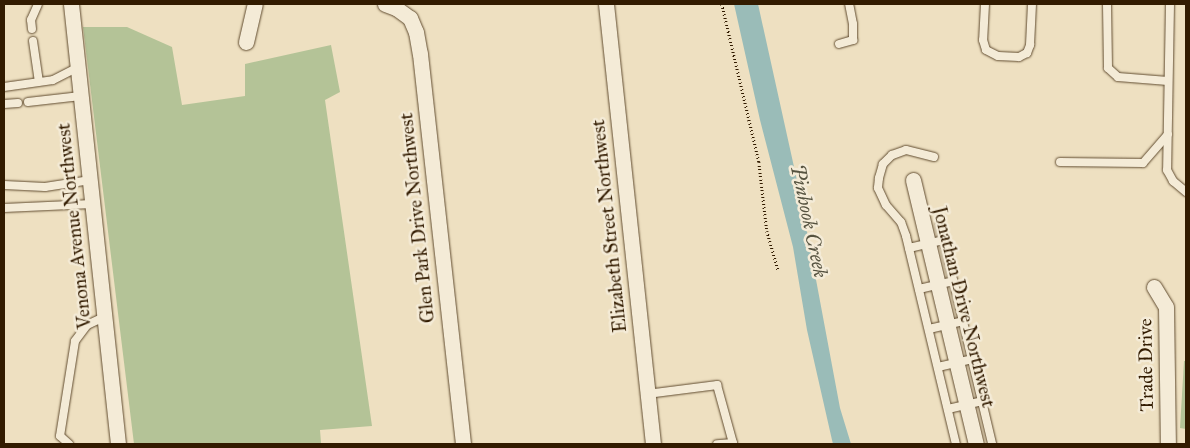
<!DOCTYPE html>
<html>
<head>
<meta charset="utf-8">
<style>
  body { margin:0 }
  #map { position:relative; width:1190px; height:448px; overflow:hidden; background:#eee0c1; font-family:"IM FELL Great Primer",serif }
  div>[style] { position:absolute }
  .green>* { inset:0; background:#b4c397 }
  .water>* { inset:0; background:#9abcb8 }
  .path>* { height:2.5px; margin-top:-1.25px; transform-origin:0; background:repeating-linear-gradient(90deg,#321b00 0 1px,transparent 0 3.5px) }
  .roads { filter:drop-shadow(0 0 1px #614c30) drop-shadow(0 0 1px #614c30) }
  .lane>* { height:8px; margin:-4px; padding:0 4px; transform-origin:4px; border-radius:4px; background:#f4ebd7 }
  .street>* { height:15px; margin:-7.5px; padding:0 7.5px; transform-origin:7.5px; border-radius:7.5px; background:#f4ebd7 }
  span { translate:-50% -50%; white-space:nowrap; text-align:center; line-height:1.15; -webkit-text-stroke:5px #f4ebd7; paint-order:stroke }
  .street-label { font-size:19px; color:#321b00 }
  .water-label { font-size:20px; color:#565340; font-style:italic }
  .frame { position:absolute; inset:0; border:5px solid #321b00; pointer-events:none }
</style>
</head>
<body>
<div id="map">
  <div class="green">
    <div style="clip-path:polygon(83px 27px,127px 27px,172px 47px,182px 105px,245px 96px,245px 64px,331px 45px,340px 92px,325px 100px,372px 426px,320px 430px,321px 443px,315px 444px,134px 444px)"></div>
    <div style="clip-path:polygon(1184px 361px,1186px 361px,1186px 429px,1180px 428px)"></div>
  </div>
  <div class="water">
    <div style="clip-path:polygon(734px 4px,758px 4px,800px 194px,840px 408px,851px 444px,833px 444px,832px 440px,807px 330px,793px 247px,760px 120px)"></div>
  </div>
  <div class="path">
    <div style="left:722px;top:4px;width:162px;rotate:76.8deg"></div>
    <div style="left:759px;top:162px;width:69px;rotate:83.4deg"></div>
    <div style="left:767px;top:231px;width:40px;rotate:74deg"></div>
  </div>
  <div class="roads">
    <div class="lane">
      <div style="left:985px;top:4px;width:36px;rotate:93deg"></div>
      <div style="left:983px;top:40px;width:10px;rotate:73deg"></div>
      <div style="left:986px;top:50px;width:13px;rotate:27deg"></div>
      <div style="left:998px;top:56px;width:21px;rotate:3deg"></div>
      <div style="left:1019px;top:57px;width:9px;rotate:-27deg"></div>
      <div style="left:1027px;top:53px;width:9px;rotate:-69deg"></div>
      <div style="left:1030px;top:45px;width:41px;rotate:-87.2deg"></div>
      <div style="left:1107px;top:4px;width:64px;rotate:89.1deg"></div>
      <div style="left:1108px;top:68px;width:13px;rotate:42deg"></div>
      <div style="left:1118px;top:77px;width:50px;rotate:4.6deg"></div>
      <div style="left:1170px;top:4px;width:166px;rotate:91deg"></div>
      <div style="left:1167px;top:170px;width:13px;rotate:61deg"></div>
      <div style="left:1173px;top:181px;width:17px;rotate:40deg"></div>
      <div style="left:32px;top:29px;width:9px;rotate:-96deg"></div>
      <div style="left:31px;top:20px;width:17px;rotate:-66deg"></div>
      <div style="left:33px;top:41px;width:41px;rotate:81.7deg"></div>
      <div style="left:839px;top:44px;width:15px;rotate:-16deg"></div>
      <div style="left:853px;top:40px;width:16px;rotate:-90deg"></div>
      <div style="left:853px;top:24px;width:20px;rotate:-101deg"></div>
      <div style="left:4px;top:87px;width:49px;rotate:-8.1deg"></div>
      <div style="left:53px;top:80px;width:28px;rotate:-27deg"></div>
      <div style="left:28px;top:102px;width:53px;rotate:-6.5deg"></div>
      <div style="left:4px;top:104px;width:14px;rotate:-4deg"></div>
      <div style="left:934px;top:157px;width:29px;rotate:-166deg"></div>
      <div style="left:906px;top:150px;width:15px;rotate:160deg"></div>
      <div style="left:892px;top:155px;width:13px;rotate:135deg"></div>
      <div style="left:883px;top:164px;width:15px;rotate:106deg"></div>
      <div style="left:879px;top:178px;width:10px;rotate:96deg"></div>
      <div style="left:878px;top:188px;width:19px;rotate:65deg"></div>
      <div style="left:886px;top:205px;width:23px;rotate:49deg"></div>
      <div style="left:901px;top:222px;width:15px;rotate:70deg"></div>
      <div style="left:906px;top:236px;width:214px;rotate:76.5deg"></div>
      <div style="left:1060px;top:162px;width:83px;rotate:0.7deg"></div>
      <div style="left:1143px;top:163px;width:38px;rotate:-49deg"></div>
      <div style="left:4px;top:185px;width:41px;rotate:2.8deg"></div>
      <div style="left:45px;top:187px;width:46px;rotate:-8.8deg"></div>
      <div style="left:4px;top:208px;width:88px;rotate:-2.6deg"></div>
      <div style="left:940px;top:225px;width:225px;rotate:76.6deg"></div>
      <div style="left:909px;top:248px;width:35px;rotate:-13deg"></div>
      <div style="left:919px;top:289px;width:35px;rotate:-13deg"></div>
      <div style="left:929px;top:329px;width:35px;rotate:-13deg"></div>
      <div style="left:938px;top:367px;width:35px;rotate:-13deg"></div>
      <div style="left:647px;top:394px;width:71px;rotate:-7.3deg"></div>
      <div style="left:717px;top:385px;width:60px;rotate:74.6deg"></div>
      <div style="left:733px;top:443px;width:16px;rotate:176deg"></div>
      <div style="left:948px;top:409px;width:35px;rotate:-13deg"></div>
      <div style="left:69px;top:444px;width:12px;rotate:-138deg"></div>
      <div style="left:60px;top:436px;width:96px;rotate:-81deg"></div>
      <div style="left:75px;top:341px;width:20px;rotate:-53deg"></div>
      <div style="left:87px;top:325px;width:19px;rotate:-25deg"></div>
    </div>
    <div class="street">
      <div style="left:71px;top:4px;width:443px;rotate:83.9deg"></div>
      <div style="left:385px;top:4px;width:12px;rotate:20deg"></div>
      <div style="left:396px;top:8px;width:17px;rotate:36deg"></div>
      <div style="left:410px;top:18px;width:15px;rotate:67deg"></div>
      <div style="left:416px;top:32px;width:22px;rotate:80deg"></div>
      <div style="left:420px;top:54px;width:392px;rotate:83.7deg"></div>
      <div style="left:606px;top:4px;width:443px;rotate:83.9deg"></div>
      <div style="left:246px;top:42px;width:39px;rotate:-77deg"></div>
      <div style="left:913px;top:180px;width:271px;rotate:76.6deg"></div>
      <div style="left:1154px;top:287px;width:23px;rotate:59deg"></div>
      <div style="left:1166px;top:307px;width:137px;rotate:89.2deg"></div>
    </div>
  </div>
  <div class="street-label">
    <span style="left:417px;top:218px;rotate:-96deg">Glen Park Drive Northwest</span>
    <span style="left:74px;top:226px;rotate:-96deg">Venona Avenue Northwest</span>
    <span style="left:609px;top:226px;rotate:-96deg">Elizabeth Street Northwest</span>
    <span style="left:964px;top:307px;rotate:76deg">Jonathan Drive Northwest</span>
    <span style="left:1146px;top:365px;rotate:-91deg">Trade Drive</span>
  </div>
  <div class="water-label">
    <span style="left:809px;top:221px;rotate:78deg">Pinhook Creek</span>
  </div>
  <div class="frame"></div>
</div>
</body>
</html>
